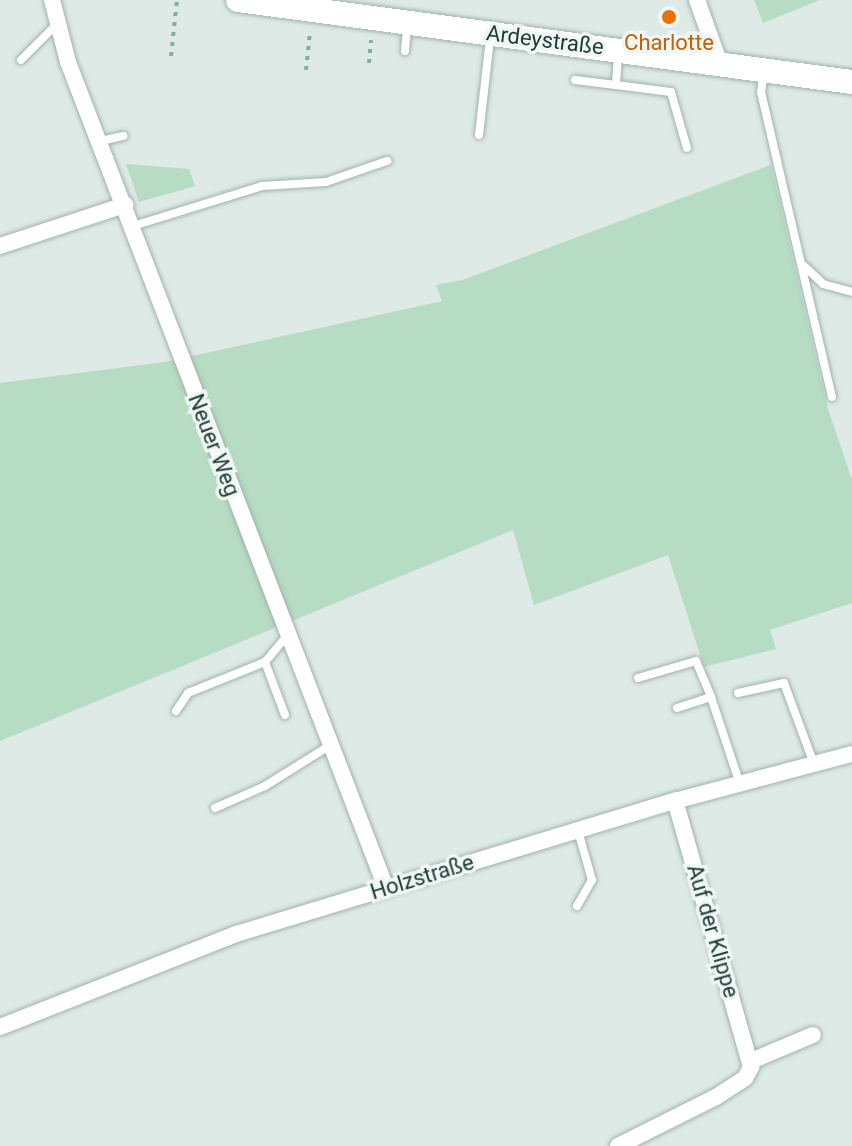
<!DOCTYPE html>
<html>
<head>
<meta charset="utf-8">
<style>
  body { margin:0 }
  #map { position:relative; width:852px; height:1146px; overflow:hidden; background:#deeae6; font-family:Roboto,sans-serif }
  div>[style] { position:absolute }
  .green>* { inset:0; background:#b6dcc4 }
  .path>* { height:4px; margin-top:-2px; transform-origin:0; background:repeating-linear-gradient(90deg,#7eafa4 0 4px,transparent 0 10px) }
  .roads { filter:drop-shadow(0 0 2px #a1b2ad) drop-shadow(0 0 2px #a1b2ad) }
  .service>* { height:8px; margin:-4px; padding:0 4px; transform-origin:4px; border-radius:4px; background:#fff }
  .minor>* { height:16px; margin:-8px; padding:0 8px; transform-origin:8px; border-radius:8px; background:#fff }
  .secondary>* { height:24px; margin:-12px; padding:0 12px; transform-origin:12px; border-radius:12px; background:#fff }
  .dots>* { width:22px; height:22px; translate:-50% -50%; box-sizing:border-box; border:4px solid #eef7f3; border-radius:50% }
  span { translate:-50% -50%; white-space:nowrap; text-align:center; line-height:1.15; -webkit-text-stroke:7px #eef7f3; paint-order:stroke }
  .street-label { font-size:22px; color:#1f3a35 }
  .food-label { font-size:22px; color:#c56008 }
</style>
</head>
<body>
<div id="map">
  <div class="green">
    <div style="clip-path:polygon(754px 0,820px 0,763px 23px)"></div>
    <div style="clip-path:polygon(126px 164px,189px 169px,195px 186px,139px 202px)"></div>
    <div style="clip-path:polygon(771px 165px,828px 409px,852px 480px,852px 603px,770px 630px,776px 649px,704px 667px,668px 555px,534px 605px,513px 530px,0 741px,0 383px,165px 362px,442px 301px,436px 285px,462px 280px)"></div>
  </div>
  <div class="path">
    <div style="left:171px;top:56px;width:56px;rotate:-83.9deg"></div>
    <div style="left:369px;top:63px;width:23px;rotate:-85deg"></div>
    <div style="left:306px;top:70px;width:38px;rotate:-84deg"></div>
  </div>
  <div class="roads">
    <div class="service">
      <div style="left:405px;top:51px;width:24px;rotate:-85deg"></div>
      <div style="left:618px;top:55px;width:30px;rotate:94deg"></div>
      <div style="left:616px;top:85px;width:55px;rotate:7.3deg"></div>
      <div style="left:671px;top:92px;width:58px;rotate:74.1deg"></div>
      <div style="left:21px;top:60px;width:52px;rotate:-45deg"></div>
      <div style="left:764px;top:73px;width:19px;rotate:99deg"></div>
      <div style="left:761px;top:92px;width:313px;rotate:76.9deg"></div>
      <div style="left:575px;top:80px;width:41px;rotate:7deg"></div>
      <div style="left:479px;top:135px;width:98px;rotate:-83.5deg"></div>
      <div style="left:101px;top:141px;width:23px;rotate:-13deg"></div>
      <div style="left:133px;top:226px;width:135px;rotate:-17.2deg"></div>
      <div style="left:262px;top:186px;width:64px;rotate:-3.6deg"></div>
      <div style="left:326px;top:182px;width:65px;rotate:-19deg"></div>
      <div style="left:804px;top:266px;width:26px;rotate:43deg"></div>
      <div style="left:823px;top:284px;width:30px;rotate:15deg"></div>
      <div style="left:638px;top:678px;width:60px;rotate:-16.3deg"></div>
      <div style="left:696px;top:661px;width:39px;rotate:67deg"></div>
      <div style="left:738px;top:693px;width:47px;rotate:-12.3deg"></div>
      <div style="left:784px;top:683px;width:86px;rotate:69.7deg"></div>
      <div style="left:677px;top:708px;width:36px;rotate:-18deg"></div>
      <div style="left:711px;top:697px;width:92px;rotate:71.6deg"></div>
      <div style="left:176px;top:711px;width:22px;rotate:-56deg"></div>
      <div style="left:188px;top:693px;width:83px;rotate:-21.9deg"></div>
      <div style="left:285px;top:715px;width:57px;rotate:-110.7deg"></div>
      <div style="left:265px;top:662px;width:34px;rotate:-50deg"></div>
      <div style="left:215px;top:808px;width:55px;rotate:-23.7deg"></div>
      <div style="left:265px;top:786px;width:75px;rotate:-32deg"></div>
      <div style="left:577px;top:906px;width:30px;rotate:-60deg"></div>
      <div style="left:592px;top:880px;width:51px;rotate:-105.9deg"></div>
    </div>
    <div class="minor">
      <div style="left:52px;top:0;width:64px;rotate:75.5deg"></div>
      <div style="left:68px;top:62px;width:885px;rotate:68.94deg"></div>
      <div style="left:697px;top:0;width:65px;rotate:70.2deg"></div>
      <div style="left:0;top:246px;width:132px;rotate:-18.2deg"></div>
      <div style="left:0;top:1027px;width:254px;rotate:-21.5deg"></div>
      <div style="left:236px;top:934px;width:459px;rotate:-16.9deg"></div>
      <div style="left:675px;top:801px;width:183px;rotate:-14.9deg"></div>
      <div style="left:751px;top:1061px;width:67px;rotate:-22.8deg"></div>
      <div style="left:618px;top:1146px;width:110px;rotate:-26.6deg"></div>
      <div style="left:716px;top:1097px;width:35px;rotate:-33deg"></div>
      <div style="left:745px;top:1078px;width:13px;rotate:-61deg"></div>
      <div style="left:751px;top:1067px;width:277px;rotate:-105.9deg"></div>
    </div>
    <div class="secondary">
      <div style="left:238px;top:0;width:619px;rotate:7.61deg"></div>
    </div>
  </div>
  <div class="dots">
    <div style="left:669px;top:17px;background:#e8710a"></div>
  </div>
  <div class="street-label">
    <span style="left:545px;top:40px;rotate:7deg">Ardeystraße</span>
    <span style="left:214px;top:445px;rotate:69deg">Neuer Weg</span>
    <span style="left:422px;top:877px;rotate:-17deg">Holzstraße</span>
    <span style="left:713px;top:931px;rotate:74deg">Auf der Klippe</span>
  </div>
  <div class="food-label">
    <span style="left:669px;top:43px">Charlotte</span>
  </div>
</div>
</body>
</html>
